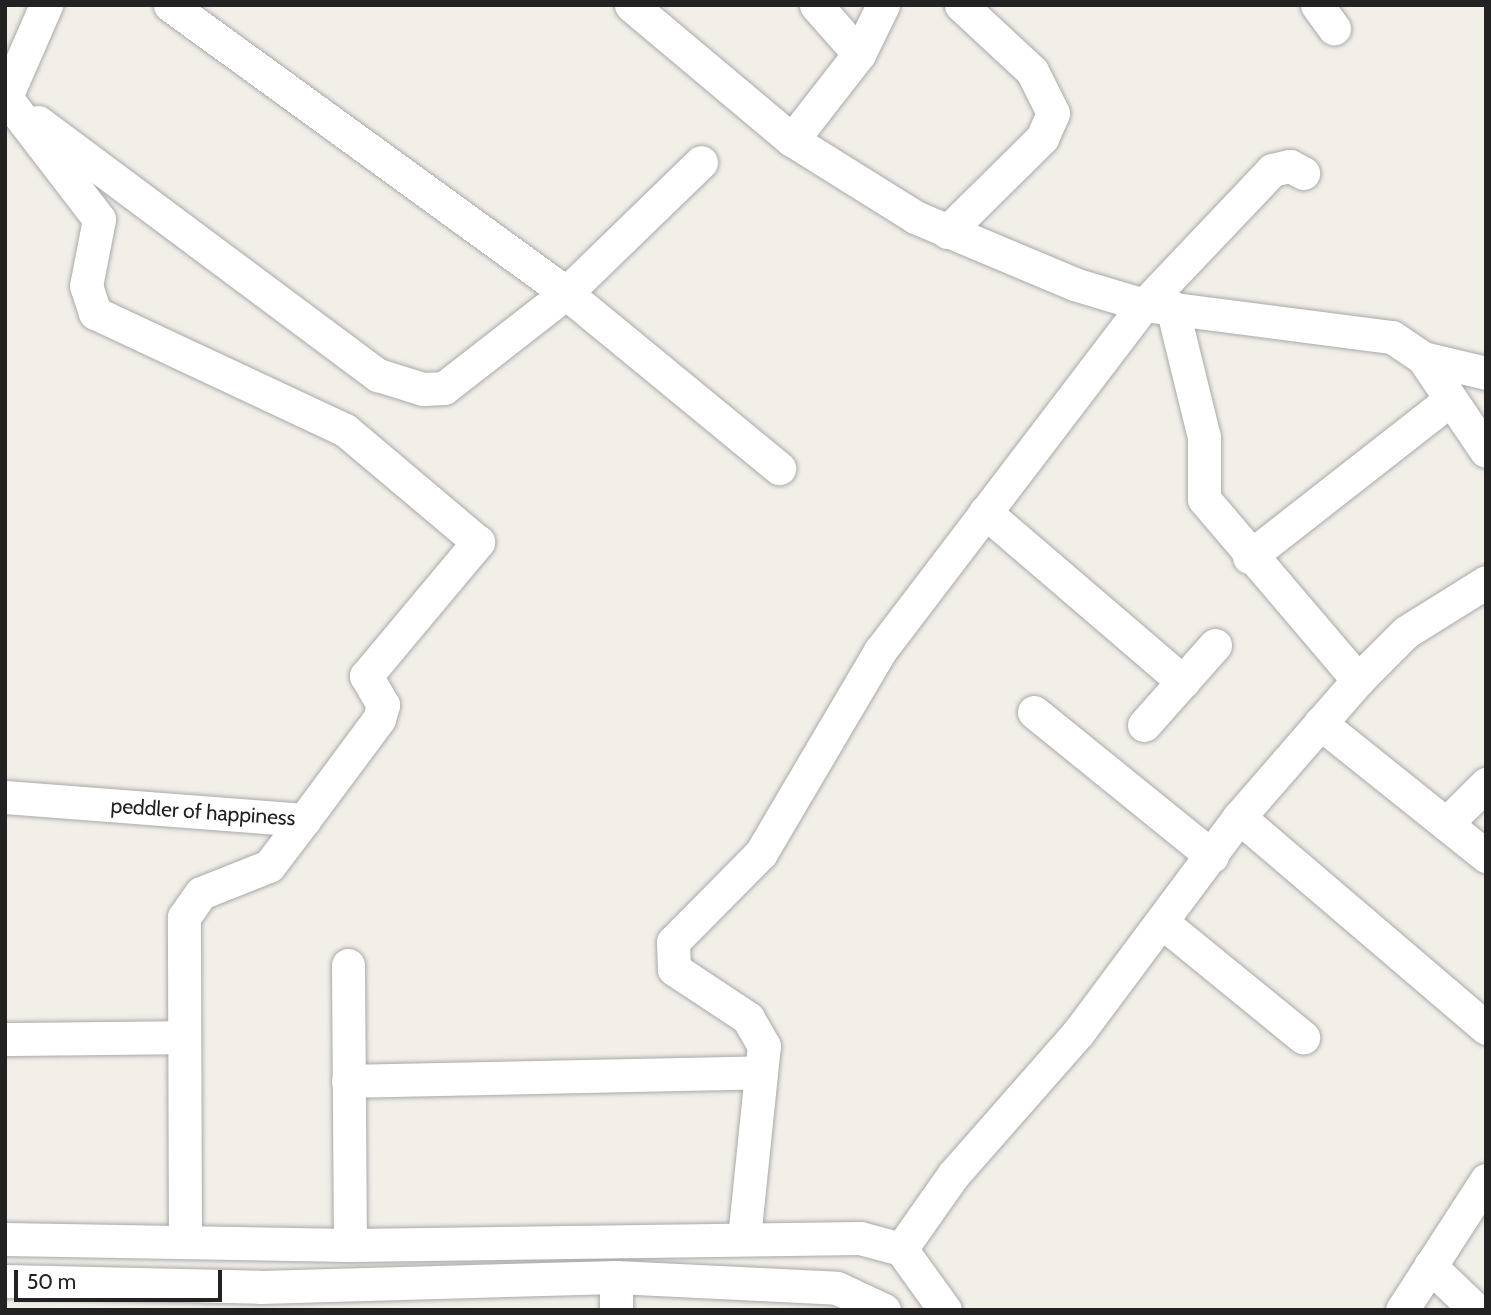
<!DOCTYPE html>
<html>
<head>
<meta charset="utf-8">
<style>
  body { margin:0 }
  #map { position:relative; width:1491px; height:1315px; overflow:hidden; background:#f2efe9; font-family:Cabin,sans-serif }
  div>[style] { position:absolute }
  .roads { filter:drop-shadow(0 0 2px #a9a9a9) drop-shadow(0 0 2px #a9a9a9) }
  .minor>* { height:33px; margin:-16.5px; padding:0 16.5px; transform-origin:16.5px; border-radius:16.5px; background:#fff }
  span { translate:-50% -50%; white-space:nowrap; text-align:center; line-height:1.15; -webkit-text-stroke:5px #fff; paint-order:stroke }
  .street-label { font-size:21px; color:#222 }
  .frame { position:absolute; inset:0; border:7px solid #222; pointer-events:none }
  .scale { position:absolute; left:14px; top:1270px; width:208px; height:32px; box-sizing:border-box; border:4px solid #222; border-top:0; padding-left:9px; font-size:21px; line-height:24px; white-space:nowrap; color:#222; -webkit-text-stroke:5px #fff; paint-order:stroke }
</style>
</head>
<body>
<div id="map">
  <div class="roads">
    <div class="minor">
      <div style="left:170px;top:5px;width:490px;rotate:36deg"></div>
      <div style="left:566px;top:293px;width:276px;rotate:39.4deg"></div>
      <div style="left:631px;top:5px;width:210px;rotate:40deg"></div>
      <div style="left:816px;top:5px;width:65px;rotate:48.7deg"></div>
      <div style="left:883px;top:5px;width:55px;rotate:116.1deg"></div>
      <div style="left:859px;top:54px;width:109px;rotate:127.9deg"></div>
      <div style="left:792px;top:140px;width:145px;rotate:32deg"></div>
      <div style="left:915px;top:217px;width:173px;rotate:22.8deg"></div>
      <div style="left:1074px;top:284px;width:73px;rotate:16.7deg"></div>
      <div style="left:1144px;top:305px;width:250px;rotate:7.4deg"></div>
      <div style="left:1392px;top:337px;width:37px;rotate:34deg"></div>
      <div style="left:1423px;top:358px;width:112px;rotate:55.9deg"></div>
      <div style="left:1317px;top:5px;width:29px;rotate:54deg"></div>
      <div style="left:5px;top:99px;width:103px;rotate:-66.4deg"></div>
      <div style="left:38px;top:122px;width:424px;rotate:36.7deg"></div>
      <div style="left:378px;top:375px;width:47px;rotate:17.3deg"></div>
      <div style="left:423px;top:389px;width:21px;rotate:-3deg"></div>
      <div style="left:444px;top:388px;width:155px;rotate:-37.9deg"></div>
      <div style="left:566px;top:293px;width:188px;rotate:-44.1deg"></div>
      <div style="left:947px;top:232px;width:134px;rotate:-44.7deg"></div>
      <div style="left:1042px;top:138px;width:27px;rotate:-66deg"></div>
      <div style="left:1053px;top:113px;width:47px;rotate:-116.6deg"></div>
      <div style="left:1032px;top:71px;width:97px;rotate:-137.1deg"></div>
      <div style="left:1172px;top:307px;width:134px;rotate:76.2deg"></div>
      <div style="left:1204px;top:437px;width:62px;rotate:90deg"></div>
      <div style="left:1204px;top:499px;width:238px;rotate:49.6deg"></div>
      <div style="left:1423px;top:358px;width:65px;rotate:13.4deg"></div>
      <div style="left:985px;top:512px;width:261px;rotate:40.6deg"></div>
      <div style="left:1249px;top:557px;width:255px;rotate:-38deg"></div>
      <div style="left:1034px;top:712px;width:229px;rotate:39deg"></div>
      <div style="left:1320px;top:723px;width:213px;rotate:38.7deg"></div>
      <div style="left:1144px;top:725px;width:107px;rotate:-48.4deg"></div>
      <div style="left:5px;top:797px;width:300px;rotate:4.4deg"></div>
      <div style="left:304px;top:820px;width:126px;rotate:-53.4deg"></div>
      <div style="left:379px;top:719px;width:15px;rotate:-74deg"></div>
      <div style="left:383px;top:705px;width:34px;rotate:-120deg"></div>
      <div style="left:366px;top:676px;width:175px;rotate:-50.1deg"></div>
      <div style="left:478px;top:542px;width:174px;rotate:-139.9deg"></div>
      <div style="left:345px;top:430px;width:276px;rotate:-154.9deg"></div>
      <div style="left:95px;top:313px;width:28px;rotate:-108deg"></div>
      <div style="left:86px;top:286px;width:68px;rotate:-79deg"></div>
      <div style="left:99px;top:219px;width:153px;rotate:-127.5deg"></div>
      <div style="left:1239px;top:817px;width:325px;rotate:40.5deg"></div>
      <div style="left:1446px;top:824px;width:57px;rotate:-45deg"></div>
      <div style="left:1163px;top:923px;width:181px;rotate:39.2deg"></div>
      <div style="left:348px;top:965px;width:280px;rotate:89.6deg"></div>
      <div style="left:5px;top:1039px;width:178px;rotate:-0.6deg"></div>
      <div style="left:348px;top:1081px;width:413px;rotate:-1.2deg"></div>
      <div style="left:744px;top:1238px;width:193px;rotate:-84.1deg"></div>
      <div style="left:764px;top:1046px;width:32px;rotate:-120deg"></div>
      <div style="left:748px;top:1018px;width:89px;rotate:-146.5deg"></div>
      <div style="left:674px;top:969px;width:27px;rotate:-92deg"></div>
      <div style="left:673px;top:942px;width:125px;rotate:-45.3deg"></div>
      <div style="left:761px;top:853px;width:234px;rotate:-59.5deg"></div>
      <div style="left:880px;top:651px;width:435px;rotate:-52.7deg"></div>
      <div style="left:1144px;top:305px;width:186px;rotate:-46.5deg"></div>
      <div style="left:1272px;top:170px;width:18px;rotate:-13deg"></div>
      <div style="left:1290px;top:166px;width:15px;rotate:28deg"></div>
      <div style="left:5px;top:1239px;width:345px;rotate:1deg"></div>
      <div style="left:350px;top:1245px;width:510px;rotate:-0.79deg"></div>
      <div style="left:860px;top:1238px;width:42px;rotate:15deg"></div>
      <div style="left:185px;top:1242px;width:325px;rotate:-90.2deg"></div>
      <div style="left:184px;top:917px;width:29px;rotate:-55deg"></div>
      <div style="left:201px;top:893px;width:73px;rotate:-21.7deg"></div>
      <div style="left:269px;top:866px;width:58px;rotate:-52.7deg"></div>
      <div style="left:1430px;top:1266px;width:64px;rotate:43.7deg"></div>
      <div style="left:5px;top:1281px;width:255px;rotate:1.3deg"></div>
      <div style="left:260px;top:1287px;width:356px;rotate:-1.6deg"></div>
      <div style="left:616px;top:1277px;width:221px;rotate:2.8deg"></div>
      <div style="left:837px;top:1288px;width:52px;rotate:25.1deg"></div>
      <div style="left:616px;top:1310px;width:33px;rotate:-90deg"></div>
      <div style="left:945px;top:1310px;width:75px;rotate:-125.8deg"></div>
      <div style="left:901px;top:1249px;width:92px;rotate:-54.8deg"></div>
      <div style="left:954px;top:1174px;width:188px;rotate:-48.7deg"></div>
      <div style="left:1078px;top:1033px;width:269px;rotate:-53.3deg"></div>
      <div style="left:1239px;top:817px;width:181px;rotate:-49deg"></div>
      <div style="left:1358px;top:680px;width:68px;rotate:-45deg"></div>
      <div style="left:1406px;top:632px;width:94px;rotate:-32deg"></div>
      <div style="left:1402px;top:1310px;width:155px;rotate:-57.1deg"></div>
    </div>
  </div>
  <div class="street-label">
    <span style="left:203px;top:812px;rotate:4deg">peddler of happiness</span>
  </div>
  <div class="frame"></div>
  <div class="scale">50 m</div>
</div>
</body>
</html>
